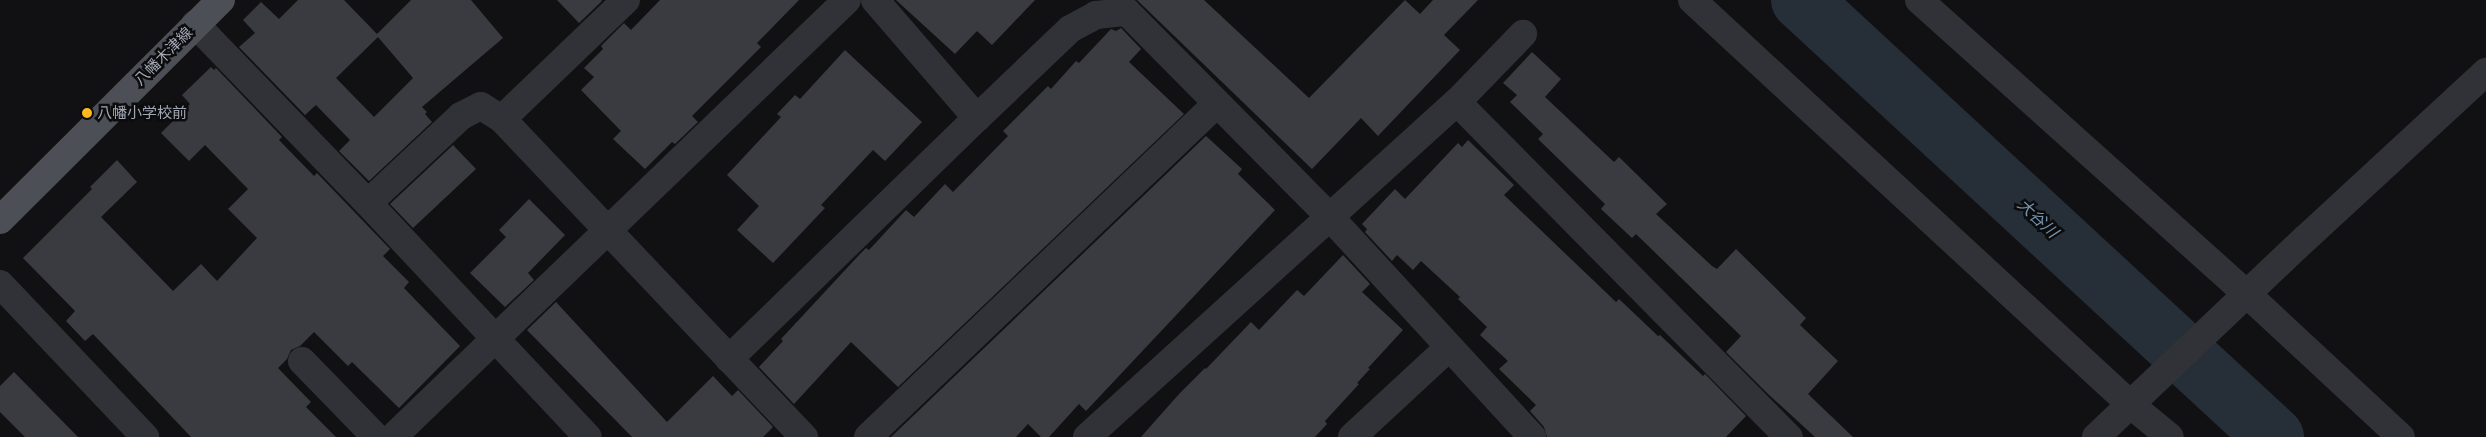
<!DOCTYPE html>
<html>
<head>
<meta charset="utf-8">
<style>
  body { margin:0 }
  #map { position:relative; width:2486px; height:437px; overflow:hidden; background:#111113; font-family:Inter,"Noto Sans JP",sans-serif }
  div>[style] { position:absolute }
  .river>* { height:60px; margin:-30px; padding:0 30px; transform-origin:30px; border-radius:30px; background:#262f37 }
  .building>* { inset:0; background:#3a3b41 }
  .minor>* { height:28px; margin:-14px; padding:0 14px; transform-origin:14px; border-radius:14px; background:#313238 }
  .major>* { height:28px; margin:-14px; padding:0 14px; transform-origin:14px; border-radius:14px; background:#4d4f57 }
  .dots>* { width:14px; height:14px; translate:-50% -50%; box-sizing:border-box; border:2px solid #0c0c0d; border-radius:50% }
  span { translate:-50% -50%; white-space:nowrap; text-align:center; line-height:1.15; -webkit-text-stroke:5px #0c0c0d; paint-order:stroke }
  .street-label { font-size:15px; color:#a1a6b5 }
  .poi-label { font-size:15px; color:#a1a6b5 }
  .left { translate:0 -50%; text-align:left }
  .water-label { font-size:16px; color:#7494b4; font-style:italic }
</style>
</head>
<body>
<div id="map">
  <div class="river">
    <div style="left:1801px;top:0;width:644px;rotate:42.73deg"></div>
  </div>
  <div class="building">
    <div style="clip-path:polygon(evenodd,298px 0,344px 0,377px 34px,411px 0,471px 0,503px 38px,422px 107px,427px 112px,425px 114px,432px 122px,369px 181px,339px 151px,350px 140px,316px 105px,305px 115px,239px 47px,255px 33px,243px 20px,261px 2px,279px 19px,298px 0,378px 37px,413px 78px,374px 117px,336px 78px,378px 37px)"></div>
    <div style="clip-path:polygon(557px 0,601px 0,602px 1px,579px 23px)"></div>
    <div style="clip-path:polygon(660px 0,799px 0,757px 43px,761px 47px,692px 116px,698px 122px,675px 144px,672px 142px,645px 169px,613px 139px,621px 131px,581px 90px,594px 77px,584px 68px,603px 49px,601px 46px,624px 23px,631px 30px)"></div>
    <div style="clip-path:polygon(896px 0,1035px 0,992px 45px,977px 31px,955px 54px)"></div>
    <div style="clip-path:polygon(1137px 0,1204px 0,1309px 98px,1405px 0,1420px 14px,1433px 0,1478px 0,1444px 35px,1460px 50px,1378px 136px,1361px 118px,1312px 169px)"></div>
    <div style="clip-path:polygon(1121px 28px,1141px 49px,1129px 62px,1184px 114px,898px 387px,851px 342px,794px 404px,759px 367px,783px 341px,781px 339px,860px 254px,866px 248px,869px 250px,906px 210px,914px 217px,945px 184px,953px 192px,1008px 136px,1003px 131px,1048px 86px,1051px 89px,1076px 61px,1079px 63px,1111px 29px,1116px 31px)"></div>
    <div style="clip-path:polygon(845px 50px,922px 122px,885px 161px,873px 150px,821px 205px,825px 208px,773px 263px,737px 230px,759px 206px,727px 175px,781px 117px,777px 114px,795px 95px,800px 99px)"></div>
    <div style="clip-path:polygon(1532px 52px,1561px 79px,1545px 97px,1614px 162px,1619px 157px,1667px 204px,1656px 214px,1712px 266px,1717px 269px,1736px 249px,1806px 318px,1800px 325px,1838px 361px,1808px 394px,1853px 437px,1815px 437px,1767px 393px,1726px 352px,1741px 336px,1636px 234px,1632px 238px,1601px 209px,1605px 204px,1538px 139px,1543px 134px,1510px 102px,1517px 95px,1503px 83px)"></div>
    <div style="clip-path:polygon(211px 67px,214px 70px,216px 68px,282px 137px,279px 140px,314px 176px,317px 173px,390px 249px,383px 256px,409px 282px,404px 288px,460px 346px,399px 408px,352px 362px,348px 366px,314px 332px,300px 346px,291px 350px,287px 359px,278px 368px,311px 402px,306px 407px,336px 437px,191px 437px,93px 334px,85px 341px,66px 321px,75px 311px,23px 258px,92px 189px,90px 187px,117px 160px,137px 182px,101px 217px,173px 291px,201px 264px,217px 281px,257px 238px,228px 209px,248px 189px,205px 145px,189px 161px,161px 133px,190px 104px,182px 95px)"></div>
    <div style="clip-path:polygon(1206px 136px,1242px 169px,1238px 174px,1275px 210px,1086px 411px,1079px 404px,1049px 437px,1041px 437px,1028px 424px,1016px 437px,891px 437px)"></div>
    <div style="clip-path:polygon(1468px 140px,1514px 185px,1504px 195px,1616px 302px,1619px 299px,1658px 336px,1660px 335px,1703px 376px,1705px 374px,1746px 416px,1726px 437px,1547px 437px,1544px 427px,1530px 411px,1536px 405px,1499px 369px,1508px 361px,1480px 335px,1487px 327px,1458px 299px,1460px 297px,1421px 261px,1413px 270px,1397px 255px,1392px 261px,1365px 232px,1367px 229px,1362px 224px,1395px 189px,1405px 199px,1458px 143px,1462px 147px)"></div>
    <div style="clip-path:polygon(453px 145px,476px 169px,413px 228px,390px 204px)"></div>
    <div style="clip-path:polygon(529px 199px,565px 235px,528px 273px,534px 280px,505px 307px,470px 273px,506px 237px,499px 230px)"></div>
    <div style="clip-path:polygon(1343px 255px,1370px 284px,1362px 292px,1403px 330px,1368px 368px,1370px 369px,1357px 383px,1359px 384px,1325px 421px,1327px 424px,1315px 437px,1141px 437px,1179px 394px,1205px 368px,1206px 369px,1251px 322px,1259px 330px,1297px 290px,1304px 296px)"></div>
    <div style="clip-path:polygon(556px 302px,667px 422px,713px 376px,732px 396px,738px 390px,773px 427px,763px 437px,632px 437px,527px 330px)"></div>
    <div style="clip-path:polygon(14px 372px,78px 437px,25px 437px,0 412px,0 386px)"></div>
  </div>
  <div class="minor">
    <div style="left:626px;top:0;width:172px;rotate:136.2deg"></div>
    <div style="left:502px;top:119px;width:439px;rotate:46.5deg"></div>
    <div style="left:875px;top:0;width:156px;rotate:49.2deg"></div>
    <div style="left:977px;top:118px;width:129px;rotate:-43.7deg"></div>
    <div style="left:1070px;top:29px;width:30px;rotate:-28deg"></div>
    <div style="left:1096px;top:15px;width:31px;rotate:-6deg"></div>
    <div style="left:1127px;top:12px;width:287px;rotate:45.3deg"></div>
    <div style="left:1329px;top:216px;width:300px;rotate:47.4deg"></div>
    <div style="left:1692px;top:0;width:597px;rotate:42.69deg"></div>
    <div style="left:2131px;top:405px;width:50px;rotate:39.4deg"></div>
    <div style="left:1919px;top:0;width:440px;rotate:41.9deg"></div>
    <div style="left:2247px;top:294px;width:210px;rotate:42.9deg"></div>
    <div style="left:195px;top:24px;width:249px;rotate:46deg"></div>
    <div style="left:368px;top:203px;width:321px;rotate:46.8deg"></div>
    <div style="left:1457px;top:102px;width:472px;rotate:45.3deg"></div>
    <div style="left:368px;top:203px;width:127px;rotate:-43.1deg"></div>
    <div style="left:461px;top:116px;width:22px;rotate:-27deg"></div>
    <div style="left:481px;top:106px;width:25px;rotate:32deg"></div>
    <div style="left:0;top:284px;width:211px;rotate:46.5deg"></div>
    <div style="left:729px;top:359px;width:346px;rotate:-44.2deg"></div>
    <div style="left:302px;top:361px;width:106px;rotate:45.8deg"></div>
    <div style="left:393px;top:437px;width:630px;rotate:-43.91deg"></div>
    <div style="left:868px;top:437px;width:482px;rotate:-43.7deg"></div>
    <div style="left:1087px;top:437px;width:499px;rotate:-42.2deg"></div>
    <div style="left:1457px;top:102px;width:95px;rotate:-45.9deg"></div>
    <div style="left:1352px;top:437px;width:131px;rotate:-42.8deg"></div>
    <div style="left:2096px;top:437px;width:289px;rotate:-43.5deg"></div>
    <div style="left:2306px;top:238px;width:245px;rotate:-42.7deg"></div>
  </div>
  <div class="major">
    <div style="left:0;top:220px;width:312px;rotate:-44.9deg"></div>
  </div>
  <div class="dots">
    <div style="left:87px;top:113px;background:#ffb91c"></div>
  </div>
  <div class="street-label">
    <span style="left:163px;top:56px;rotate:-45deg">八幡木津線</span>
  </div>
  <div class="poi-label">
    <span class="left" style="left:97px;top:113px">八幡小学校前</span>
  </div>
  <div class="water-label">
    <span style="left:2038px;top:218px;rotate:43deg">大谷川</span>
  </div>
</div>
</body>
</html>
